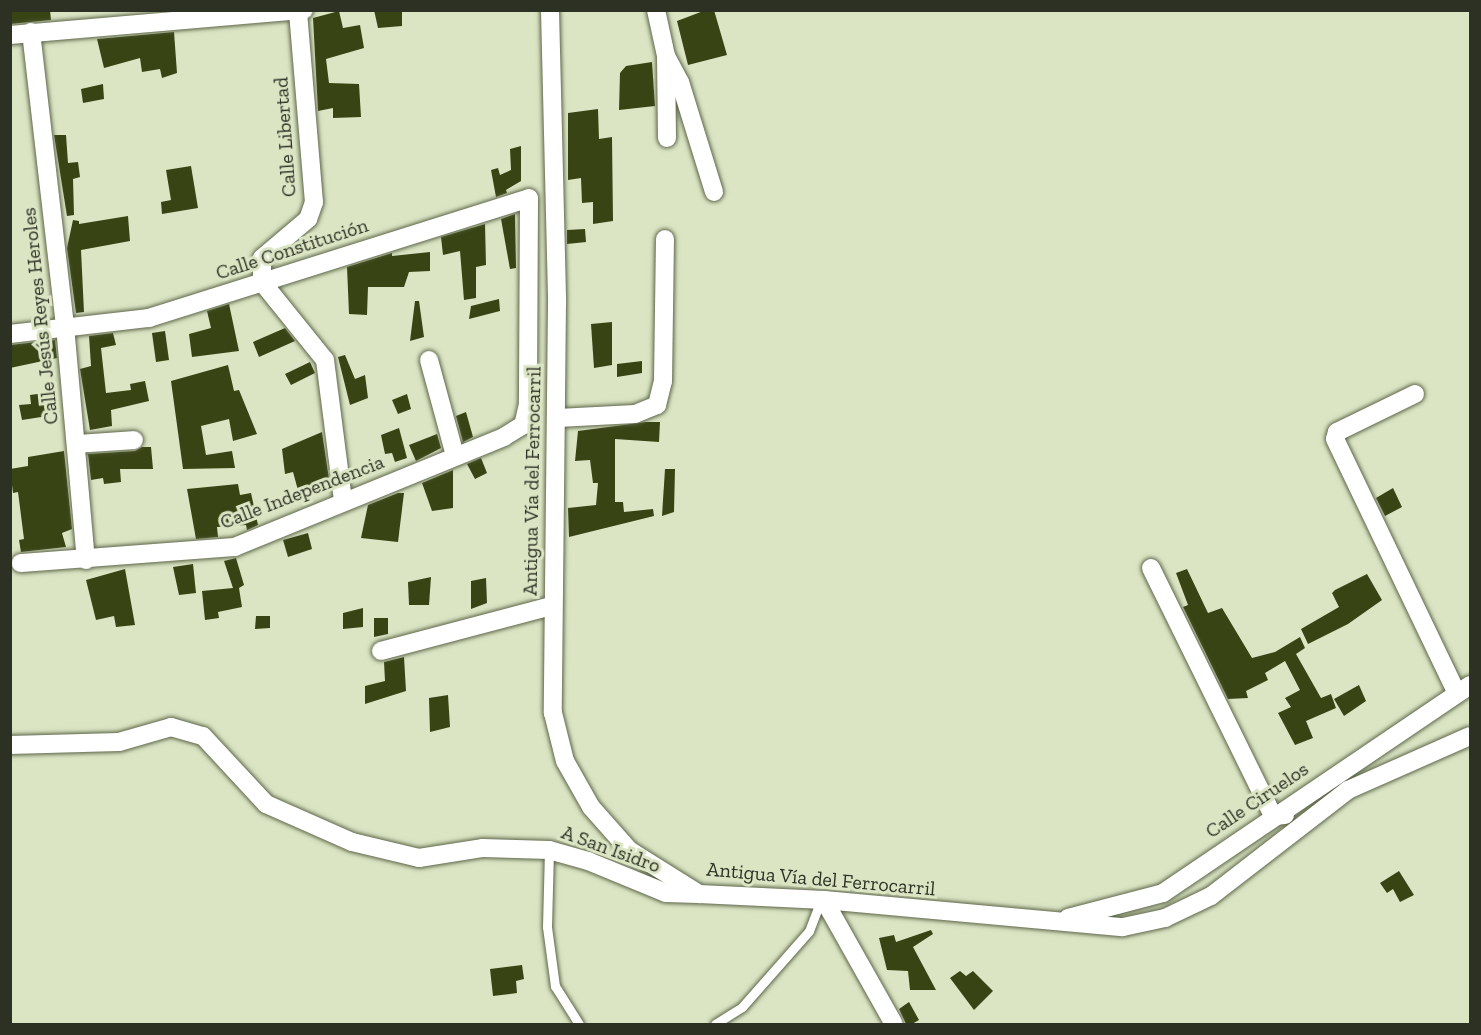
<!DOCTYPE html>
<html>
<head>
<meta charset="utf-8">
<style>
  body { margin:0 }
  #map { position:relative; width:1481px; height:1035px; overflow:hidden; background:#dbe5c4; font-family:"Zilla Slab",serif }
  div>[style] { position:absolute }
  .building>* { inset:0; background:#394415 }
  .roads { filter:drop-shadow(0 0 2px #5d6649) drop-shadow(0 0 2px #5d6649) }
  .lane>* { height:9px; margin:-4.5px; padding:0 4.5px; transform-origin:4.5px; border-radius:4.5px; background:#fff }
  .street>* { height:18px; margin:-9px; padding:0 9px; transform-origin:9px; border-radius:9px; background:#fff }
  span { translate:-50% -50%; white-space:nowrap; text-align:center; line-height:1.15; -webkit-text-stroke:6px #dbe5c4; paint-order:stroke }
  .street-label { font-size:20px; color:#2d3124 }
  .frame { position:absolute; inset:0; border:12px solid #2d3124; pointer-events:none }
</style>
</head>
<body>
<div id="map">
  <div class="building">
    <div style="clip-path:polygon(10px 10px,50px 10px,51px 20px,10px 24px)"></div>
    <div style="clip-path:polygon(374px 10px,402px 10px,402px 26px,378px 28px)"></div>
    <div style="clip-path:polygon(706px 10px,714px 10px,727px 55px,688px 65px,677px 21px)"></div>
    <div style="clip-path:polygon(339px 11px,343px 28px,360px 25px,364px 48px,326px 59px,329px 83px,359px 84px,361px 117px,333px 118px,333px 108px,318px 111px,313px 18px)"></div>
    <div style="clip-path:polygon(174px 32px,177px 73px,162px 78px,160px 69px,142px 72px,140px 58px,104px 68px,97px 39px)"></div>
    <div style="clip-path:polygon(652px 62px,655px 106px,619px 110px,620px 73px,626px 66px)"></div>
    <div style="clip-path:polygon(103px 84px,104px 99px,83px 103px,81px 89px)"></div>
    <div style="clip-path:polygon(598px 109px,599px 139px,612px 137px,613px 221px,593px 224px,593px 202px,582px 203px,581px 178px,568px 180px,568px 113px)"></div>
    <div style="clip-path:polygon(54px 135px,66px 135px,68px 163px,78px 162px,80px 177px,73px 179px,74px 215px,67px 216px)"></div>
    <div style="clip-path:polygon(521px 146px,521px 181px,506px 190px,507px 193px,496px 197px,491px 170px,498px 168px,500px 175px,511px 170px,510px 149px)"></div>
    <div style="clip-path:polygon(191px 166px,198px 208px,162px 214px,161px 202px,171px 200px,166px 170px)"></div>
    <div style="clip-path:polygon(515px 214px,516px 268px,510px 269px,501px 219px)"></div>
    <div style="clip-path:polygon(128px 216px,130px 241px,81px 250px,84px 312px,76px 313px,67px 248px,73px 220px,79px 221px,79px 224px)"></div>
    <div style="clip-path:polygon(485px 224px,486px 265px,476px 267px,476px 298px,464px 300px,460px 251px,443px 255px,441px 237px)"></div>
    <div style="clip-path:polygon(585px 229px,586px 242px,567px 244px,567px 230px)"></div>
    <div style="clip-path:polygon(430px 252px,430px 271px,409px 272px,404px 287px,368px 287px,367px 315px,349px 314px,347px 267px,392px 253px,392px 256px)"></div>
    <div style="clip-path:polygon(499px 299px,500px 311px,469px 319px,471px 306px)"></div>
    <div style="clip-path:polygon(415px 301px,419px 301px,424px 337px,410px 341px)"></div>
    <div style="clip-path:polygon(229px 304px,239px 351px,192px 357px,189px 334px,211px 328px,207px 311px)"></div>
    <div style="clip-path:polygon(612px 322px,612px 365px,594px 368px,591px 324px)"></div>
    <div style="clip-path:polygon(285px 328px,295px 341px,259px 357px,253px 342px)"></div>
    <div style="clip-path:polygon(165px 331px,169px 360px,156px 362px,152px 333px)"></div>
    <div style="clip-path:polygon(113px 333px,116px 345px,101px 348px,106px 393px,131px 390px,130px 384px,145px 381px,149px 401px,111px 410px,112px 426px,90px 430px,80px 369px,91px 366px,89px 336px)"></div>
    <div style="clip-path:polygon(55px 340px,57px 358px,10px 368px,10px 345px)"></div>
    <div style="clip-path:polygon(345px 355px,355px 379px,365px 375px,368px 398px,350px 405px,338px 357px)"></div>
    <div style="clip-path:polygon(642px 361px,642px 373px,617px 377px,617px 364px)"></div>
    <div style="clip-path:polygon(310px 362px,315px 373px,291px 385px,285px 374px)"></div>
    <div style="clip-path:polygon(228px 365px,234px 391px,239px 390px,257px 434px,233px 441px,229px 419px,201px 426px,206px 455px,232px 451px,235px 468px,183px 469px,171px 381px)"></div>
    <div style="clip-path:polygon(52px 392px,54px 415px,22px 420px,19px 405px,31px 404px,30px 395px)"></div>
    <div style="clip-path:polygon(407px 394px,411px 409px,398px 414px,392px 400px)"></div>
    <div style="clip-path:polygon(466px 412px,473px 437px,463px 442px,456px 416px)"></div>
    <div style="clip-path:polygon(646px 422px,660px 422px,659px 442px,615px 439px,615px 502px,623px 502px,624px 512px,653px 509px,654px 516px,569px 537px,568px 508px,596px 505px,598px 483px,593px 483px,590px 460px,575px 461px,578px 431px)"></div>
    <div style="clip-path:polygon(399px 428px,407px 458px,395px 462px,392px 453px,385px 454px,381px 435px)"></div>
    <div style="clip-path:polygon(322px 432px,329px 479px,299px 494px,293px 472px,285px 474px,282px 449px)"></div>
    <div style="clip-path:polygon(437px 434px,441px 448px,416px 461px,409px 445px)"></div>
    <div style="clip-path:polygon(142px 447px,151px 447px,153px 469px,120px 469px,121px 482px,104px 484px,103px 478px,91px 480px,88px 454px,135px 451px)"></div>
    <div style="clip-path:polygon(64px 451px,72px 529px,62px 533px,66px 547px,21px 552px,19px 540px,24px 539px,18px 492px,13px 493px,10px 469px,28px 466px,28px 457px)"></div>
    <div style="clip-path:polygon(481px 458px,487px 473px,475px 479px,467px 464px)"></div>
    <div style="clip-path:polygon(665px 469px,675px 469px,674px 512px,662px 516px)"></div>
    <div style="clip-path:polygon(453px 470px,453px 508px,432px 511px,422px 483px)"></div>
    <div style="clip-path:polygon(238px 484px,240px 495px,251px 493px,258px 525px,247px 530px,246px 525px,217px 527px,218px 537px,196px 539px,187px 489px)"></div>
    <div style="clip-path:polygon(1393px 488px,1402px 507px,1385px 516px,1376px 498px)"></div>
    <div style="clip-path:polygon(398px 493px,404px 493px,398px 542px,361px 538px,368px 505px)"></div>
    <div style="clip-path:polygon(308px 533px,312px 549px,288px 557px,283px 540px)"></div>
    <div style="clip-path:polygon(236px 558px,244px 585px,239px 588px,242px 607px,218px 612px,219px 618px,205px 620px,202px 591px,233px 588px,224px 561px)"></div>
    <div style="clip-path:polygon(193px 564px,196px 593px,179px 595px,173px 567px)"></div>
    <div style="clip-path:polygon(125px 569px,135px 625px,116px 627px,114px 616px,96px 620px,86px 580px)"></div>
    <div style="clip-path:polygon(1187px 569px,1208px 613px,1222px 608px,1252px 658px,1275px 652px,1300px 637px,1305px 648px,1296px 654px,1321px 698px,1331px 694px,1336px 708px,1306px 721px,1313px 738px,1295px 745px,1278px 713px,1291px 707px,1285px 698px,1300px 690px,1285px 661px,1265px 673px,1268px 680px,1246px 691px,1248px 698px,1228px 699px,1183px 607px,1188px 605px,1176px 573px)"></div>
    <div style="clip-path:polygon(1367px 574px,1382px 600px,1348px 624px,1308px 644px,1301px 629px,1339px 607px,1332px 593px,1335px 590px)"></div>
    <div style="clip-path:polygon(431px 577px,429px 605px,409px 605px,408px 582px)"></div>
    <div style="clip-path:polygon(486px 578px,487px 603px,471px 609px,471px 581px)"></div>
    <div style="clip-path:polygon(363px 608px,363px 627px,343px 629px,343px 613px)"></div>
    <div style="clip-path:polygon(256px 616px,270px 616px,270px 628px,255px 629px)"></div>
    <div style="clip-path:polygon(374px 618px,388px 618px,388px 634px,374px 637px)"></div>
    <div style="clip-path:polygon(404px 657px,406px 691px,365px 704px,365px 686px,385px 681px,384px 662px)"></div>
    <div style="clip-path:polygon(1359px 685px,1366px 701px,1344px 716px,1334px 699px)"></div>
    <div style="clip-path:polygon(448px 695px,450px 727px,430px 732px,429px 698px)"></div>
    <div style="clip-path:polygon(1399px 871px,1414px 895px,1400px 902px,1393px 889px,1387px 893px,1380px 883px)"></div>
    <div style="clip-path:polygon(931px 930px,933px 934px,913px 947px,936px 990px,910px 990px,908px 971px,887px 970px,879px 938px,894px 935px,896px 942px)"></div>
    <div style="clip-path:polygon(522px 965px,524px 979px,516px 981px,517px 993px,493px 996px,490px 969px)"></div>
    <div style="clip-path:polygon(960px 971px,966px 976px,973px 971px,993px 991px,974px 1010px,950px 978px)"></div>
    <div style="clip-path:polygon(909px 1002px,919px 1020px,912px 1024px,906px 1024px,899px 1009px)"></div>
  </div>
  <div class="roads">
    <div class="lane">
      <div style="left:549px;top:850px;width:77px;rotate:91.5deg"></div>
      <div style="left:547px;top:927px;width:60px;rotate:82.3deg"></div>
      <div style="left:555px;top:986px;width:45px;rotate:57.7deg"></div>
      <div style="left:715px;top:1024px;width:32px;rotate:-32deg"></div>
      <div style="left:742px;top:1007px;width:101px;rotate:-48.6deg"></div>
      <div style="left:809px;top:931px;width:33px;rotate:-69deg"></div>
    </div>
    <div class="street">
      <div style="left:550px;top:10px;width:293px;rotate:88.6deg"></div>
      <div style="left:557px;top:303px;width:410px;rotate:90.6deg"></div>
      <div style="left:553px;top:713px;width:49px;rotate:76deg"></div>
      <div style="left:565px;top:761px;width:53px;rotate:60.5deg"></div>
      <div style="left:591px;top:807px;width:57px;rotate:48.5deg"></div>
      <div style="left:629px;top:850px;width:83px;rotate:32.2deg"></div>
      <div style="left:699px;top:894px;width:125px;rotate:2.7deg"></div>
      <div style="left:824px;top:900px;width:300px;rotate:5.2deg"></div>
      <div style="left:1123px;top:927px;width:43px;rotate:-12.1deg"></div>
      <div style="left:1165px;top:918px;width:51px;rotate:-25.6deg"></div>
      <div style="left:1211px;top:896px;width:173px;rotate:-37.7deg"></div>
      <div style="left:1348px;top:790px;width:133px;rotate:-23.9deg"></div>
      <div style="left:656px;top:10px;width:47px;rotate:77.7deg"></div>
      <div style="left:666px;top:56px;width:82px;rotate:89.3deg"></div>
      <div style="left:298px;top:12px;width:191px;rotate:85.2deg"></div>
      <div style="left:314px;top:202px;width:18px;rotate:109deg"></div>
      <div style="left:308px;top:219px;width:60px;rotate:139.7deg"></div>
      <div style="left:262px;top:258px;width:24px;rotate:90deg"></div>
      <div style="left:262px;top:282px;width:100px;rotate:51.1deg"></div>
      <div style="left:325px;top:360px;width:142px;rotate:82.7deg"></div>
      <div style="left:31px;top:32px;width:296px;rotate:83.4deg"></div>
      <div style="left:65px;top:326px;width:235px;rotate:84.9deg"></div>
      <div style="left:10px;top:35px;width:295px;rotate:-4.9deg"></div>
      <div style="left:666px;top:56px;width:30px;rotate:62deg"></div>
      <div style="left:680px;top:82px;width:115px;rotate:72.8deg"></div>
      <div style="left:10px;top:334px;width:140px;rotate:-6.6deg"></div>
      <div style="left:149px;top:318px;width:398px;rotate:-17.5deg"></div>
      <div style="left:529px;top:198px;width:206px;rotate:90.3deg"></div>
      <div style="left:528px;top:404px;width:22px;rotate:103deg"></div>
      <div style="left:523px;top:425px;width:22px;rotate:148deg"></div>
      <div style="left:504px;top:437px;width:291px;rotate:157.8deg"></div>
      <div style="left:235px;top:547px;width:215px;rotate:175.7deg"></div>
      <div style="left:429px;top:360px;width:99px;rotate:74.8deg"></div>
      <div style="left:1415px;top:394px;width:87px;rotate:154deg"></div>
      <div style="left:1337px;top:432px;width:7px;rotate:106deg"></div>
      <div style="left:1335px;top:439px;width:280px;rotate:64.4deg"></div>
      <div style="left:558px;top:418px;width:77px;rotate:-3deg"></div>
      <div style="left:635px;top:414px;width:24px;rotate:-22deg"></div>
      <div style="left:657px;top:405px;width:25px;rotate:-76deg"></div>
      <div style="left:663px;top:381px;width:142px;rotate:-89.2deg"></div>
      <div style="left:76px;top:444px;width:58px;rotate:-3.9deg"></div>
      <div style="left:1151px;top:568px;width:276px;rotate:63.8deg"></div>
      <div style="left:1273px;top:816px;width:12px;rotate:-5deg"></div>
      <div style="left:381px;top:651px;width:176px;rotate:-14.8deg"></div>
      <div style="left:10px;top:745px;width:109px;rotate:-1.6deg"></div>
      <div style="left:119px;top:742px;width:54px;rotate:-16.1deg"></div>
      <div style="left:171px;top:727px;width:33px;rotate:16deg"></div>
      <div style="left:203px;top:736px;width:93px;rotate:47.2deg"></div>
      <div style="left:266px;top:804px;width:94px;rotate:23.8deg"></div>
      <div style="left:352px;top:842px;width:69px;rotate:13.4deg"></div>
      <div style="left:419px;top:858px;width:65px;rotate:-8.9deg"></div>
      <div style="left:483px;top:848px;width:66px;rotate:1.7deg"></div>
      <div style="left:549px;top:850px;width:41px;rotate:15.8deg"></div>
      <div style="left:588px;top:861px;width:84px;rotate:22.3deg"></div>
      <div style="left:666px;top:893px;width:32px;rotate:2deg"></div>
      <div style="left:824px;top:900px;width:142px;rotate:60.6deg"></div>
      <div style="left:1068px;top:918px;width:98px;rotate:-14.7deg"></div>
      <div style="left:1163px;top:893px;width:371px;rotate:-34.1deg"></div>
    </div>
  </div>
  <div class="street-label">
    <span style="left:285px;top:137px;rotate:-94deg">Calle Libertad</span>
    <span style="left:292px;top:249px;rotate:-18deg">Calle Constitución</span>
    <span style="left:40px;top:316px;rotate:-96deg">Calle Jesús Reyes Heroles</span>
    <span style="left:532px;top:481px;rotate:-89deg">Antigua Vía del Ferrocarril</span>
    <span style="left:302px;top:492px;rotate:-21deg">Calle Independencia</span>
    <span style="left:1257px;top:800px;rotate:-34deg">Calle Ciruelos</span>
    <span style="left:611px;top:849px;rotate:20deg">A San Isidro</span>
    <span style="left:821px;top:879px;rotate:5deg">Antigua Vía del Ferrocarril</span>
  </div>
  <div class="frame"></div>
</div>
</body>
</html>
